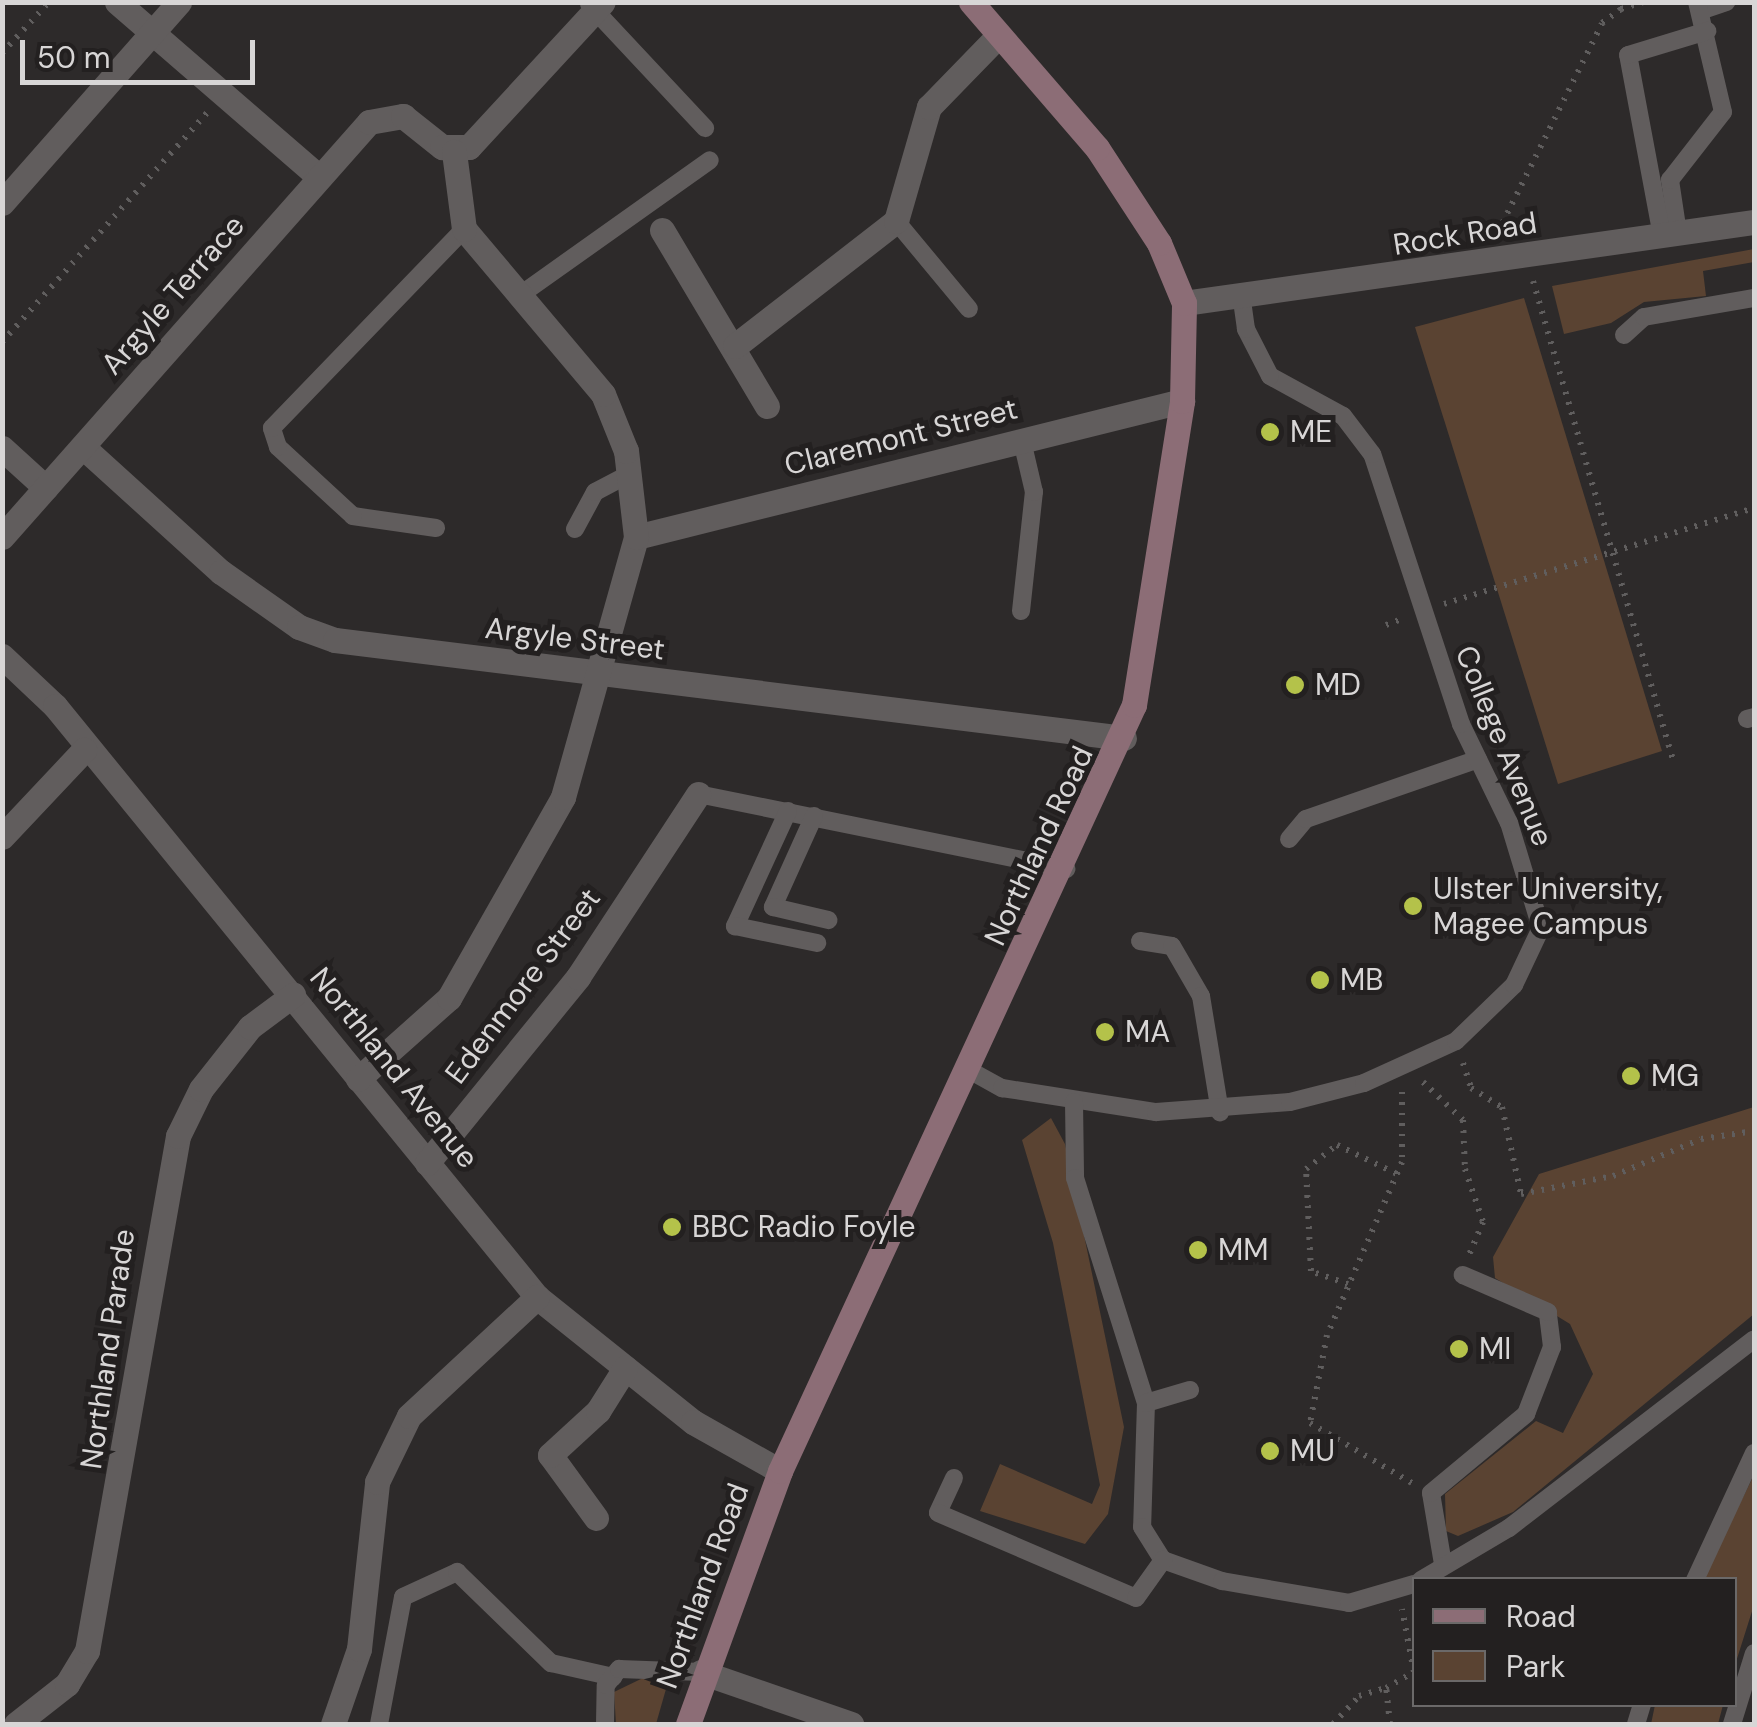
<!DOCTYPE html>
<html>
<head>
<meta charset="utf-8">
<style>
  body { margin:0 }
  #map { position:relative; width:1757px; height:1727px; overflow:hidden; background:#2d2a2a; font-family:"DM Sans",sans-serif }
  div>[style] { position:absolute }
  .green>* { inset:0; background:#5a4332 }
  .path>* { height:6px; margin-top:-3px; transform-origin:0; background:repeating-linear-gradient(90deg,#605e5e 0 2.5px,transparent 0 10.5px) }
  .lane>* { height:18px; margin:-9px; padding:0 9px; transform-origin:9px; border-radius:9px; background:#615d5d }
  .street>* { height:25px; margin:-12.5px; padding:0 12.5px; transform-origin:12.5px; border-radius:12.5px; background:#615d5d }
  .secondary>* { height:25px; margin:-12.5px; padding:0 12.5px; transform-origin:12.5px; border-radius:12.5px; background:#8c6d76 }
  .dots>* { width:28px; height:28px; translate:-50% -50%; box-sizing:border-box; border:5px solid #232020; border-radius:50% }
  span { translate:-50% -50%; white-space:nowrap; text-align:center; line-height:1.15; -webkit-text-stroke:10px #232020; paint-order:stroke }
  .street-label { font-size:30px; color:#d8d6d6 }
  .poi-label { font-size:30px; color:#d8d6d6 }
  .left { translate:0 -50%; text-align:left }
  .frame { position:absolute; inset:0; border:5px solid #d8d6d6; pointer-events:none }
  .legend { position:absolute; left:1412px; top:1577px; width:325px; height:130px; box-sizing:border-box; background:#232020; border:2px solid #6b6969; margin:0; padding:12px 18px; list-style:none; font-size:30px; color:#d8d6d6 }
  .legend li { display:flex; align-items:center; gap:20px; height:50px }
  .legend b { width:50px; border:2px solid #6b6969 }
  .scale { position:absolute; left:20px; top:40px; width:235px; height:45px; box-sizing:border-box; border:5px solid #d8d6d6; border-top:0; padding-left:12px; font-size:30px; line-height:35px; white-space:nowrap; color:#d8d6d6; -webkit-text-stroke:8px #232020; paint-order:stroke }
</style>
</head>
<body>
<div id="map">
  <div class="green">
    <div style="clip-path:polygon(1754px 249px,1754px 262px,1703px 271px,1706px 296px,1644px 302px,1611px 323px,1564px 334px,1552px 286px)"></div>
    <div style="clip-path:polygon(1524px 298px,1662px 751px,1558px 784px,1415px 327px)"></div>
    <div style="clip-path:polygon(1754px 1107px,1754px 1314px,1513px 1512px,1458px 1536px,1446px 1531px,1445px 1494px,1536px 1421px,1563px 1433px,1593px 1374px,1570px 1324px,1495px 1278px,1493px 1257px,1539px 1174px)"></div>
    <div style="clip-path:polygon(1051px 1118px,1065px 1144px,1124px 1427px,1108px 1514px,1085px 1544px,980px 1511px,1000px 1464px,1092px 1504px,1100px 1485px,1053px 1243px,1022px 1140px)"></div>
    <div style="clip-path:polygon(1754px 1475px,1754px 1605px,1735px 1665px,1734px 1580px,1702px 1580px)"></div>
    <div style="clip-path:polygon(645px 1677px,668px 1682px,656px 1724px,616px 1724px,614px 1692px)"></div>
    <div style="clip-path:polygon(1655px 1705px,1655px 1704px,1723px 1705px,1718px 1724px,1651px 1724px)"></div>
  </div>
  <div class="path">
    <div style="left:1621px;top:9px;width:24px;rotate:-17deg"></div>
    <div style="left:2px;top:53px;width:69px;rotate:-47.3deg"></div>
    <div style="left:1498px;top:232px;width:233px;rotate:-63.5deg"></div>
    <div style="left:1602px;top:23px;width:24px;rotate:-36deg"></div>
    <div style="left:1621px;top:9px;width:9px;rotate:-126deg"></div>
    <div style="left:1533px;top:281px;width:499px;rotate:73.7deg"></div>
    <div style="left:2px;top:342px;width:309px;rotate:-48.2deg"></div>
    <div style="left:1444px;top:604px;width:325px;rotate:-17.2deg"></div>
    <div style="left:1386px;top:625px;width:19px;rotate:-21deg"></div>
    <div style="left:1463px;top:1063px;width:26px;rotate:72deg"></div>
    <div style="left:1471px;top:1088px;width:36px;rotate:32deg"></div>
    <div style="left:1502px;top:1107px;width:89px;rotate:77.7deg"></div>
    <div style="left:1521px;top:1194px;width:94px;rotate:-11.1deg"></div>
    <div style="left:1613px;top:1176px;width:95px;rotate:-22.8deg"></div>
    <div style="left:1701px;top:1139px;width:54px;rotate:-8.6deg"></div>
    <div style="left:1423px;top:1082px;width:55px;rotate:43.5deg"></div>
    <div style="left:1463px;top:1120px;width:49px;rotate:87.7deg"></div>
    <div style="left:1465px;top:1169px;width:56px;rotate:71.2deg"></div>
    <div style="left:1483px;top:1222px;width:36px;rotate:113deg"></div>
    <div style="left:1402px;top:1092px;width:70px;rotate:90deg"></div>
    <div style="left:1402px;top:1162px;width:189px;rotate:113.4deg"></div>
    <div style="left:1327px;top:1335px;width:90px;rotate:100.9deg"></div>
    <div style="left:1310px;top:1423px;width:118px;rotate:30.5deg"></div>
    <div style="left:1348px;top:1284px;width:39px;rotate:-161deg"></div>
    <div style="left:1311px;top:1271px;width:102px;rotate:-92.8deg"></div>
    <div style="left:1306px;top:1169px;width:39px;rotate:-38deg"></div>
    <div style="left:1337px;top:1145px;width:67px;rotate:25.8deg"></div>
    <div style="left:1333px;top:1724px;width:38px;rotate:-47deg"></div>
    <div style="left:1359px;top:1696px;width:28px;rotate:-17deg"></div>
    <div style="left:1390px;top:1724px;width:36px;rotate:-96deg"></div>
    <div style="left:1386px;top:1688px;width:32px;rotate:-30deg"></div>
    <div style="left:1414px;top:1672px;width:64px;rotate:-100.8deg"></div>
  </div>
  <div class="lane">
    <div style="left:589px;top:4px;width:170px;rotate:46.9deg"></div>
    <div style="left:1700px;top:11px;width:28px;rotate:-19deg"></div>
    <div style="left:896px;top:221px;width:114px;rotate:50.3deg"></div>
    <div style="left:1678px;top:233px;width:54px;rotate:-98.6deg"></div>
    <div style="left:1670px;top:180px;width:86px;rotate:-52.1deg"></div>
    <div style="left:1723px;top:112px;width:113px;rotate:-103.3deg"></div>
    <div style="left:1662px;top:236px;width:184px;rotate:-100.6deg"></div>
    <div style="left:1628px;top:55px;width:83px;rotate:-16.9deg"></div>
    <div style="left:523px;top:293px;width:229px;rotate:-35.4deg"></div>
    <div style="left:1624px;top:335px;width:27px;rotate:-42deg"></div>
    <div style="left:1644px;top:317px;width:112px;rotate:-9.8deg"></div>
    <div style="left:436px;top:528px;width:84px;rotate:-171.8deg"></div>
    <div style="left:353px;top:516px;width:102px;rotate:-137.4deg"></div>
    <div style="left:278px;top:447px;width:20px;rotate:-108deg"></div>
    <div style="left:272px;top:428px;width:277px;rotate:-46deg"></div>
    <div style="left:575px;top:529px;width:42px;rotate:-61.6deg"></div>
    <div style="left:595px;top:492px;width:41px;rotate:-27.8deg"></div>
    <div style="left:1021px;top:611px;width:120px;rotate:-83.8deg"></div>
    <div style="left:1034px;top:492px;width:52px;rotate:-103.2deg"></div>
    <div style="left:1747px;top:719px;width:7px;rotate:-16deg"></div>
    <div style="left:698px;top:794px;width:376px;rotate:11.5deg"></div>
    <div style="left:788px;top:811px;width:127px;rotate:114.7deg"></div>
    <div style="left:735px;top:926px;width:84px;rotate:11.7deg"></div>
    <div style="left:814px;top:816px;width:100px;rotate:114.3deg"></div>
    <div style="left:773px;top:907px;width:57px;rotate:13.3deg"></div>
    <div style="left:1289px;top:839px;width:26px;rotate:-50deg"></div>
    <div style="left:1306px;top:819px;width:182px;rotate:-19.2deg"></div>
    <div style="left:1140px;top:941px;width:32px;rotate:9deg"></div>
    <div style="left:1172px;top:946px;width:58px;rotate:59.9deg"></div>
    <div style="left:1201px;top:996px;width:118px;rotate:80.7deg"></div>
    <div style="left:969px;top:1070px;width:38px;rotate:29deg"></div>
    <div style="left:1002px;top:1088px;width:156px;rotate:8.9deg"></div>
    <div style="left:1156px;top:1112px;width:134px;rotate:-4.3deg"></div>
    <div style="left:1290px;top:1102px;width:76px;rotate:-14.4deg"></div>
    <div style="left:1364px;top:1083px;width:101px;rotate:-24.5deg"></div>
    <div style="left:1456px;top:1041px;width:81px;rotate:-44deg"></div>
    <div style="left:1514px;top:985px;width:63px;rotate:-64.7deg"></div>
    <div style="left:1541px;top:928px;width:110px;rotate:-106.9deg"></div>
    <div style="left:1509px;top:823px;width:110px;rotate:-115.9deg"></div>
    <div style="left:1461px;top:724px;width:284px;rotate:-108.2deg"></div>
    <div style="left:1372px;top:454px;width:48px;rotate:-127.3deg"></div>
    <div style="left:1343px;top:416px;width:83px;rotate:-151.3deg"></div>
    <div style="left:1270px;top:376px;width:53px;rotate:-117.1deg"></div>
    <div style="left:1246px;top:329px;width:30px;rotate:-98deg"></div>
    <div style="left:1074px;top:1102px;width:76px;rotate:89.2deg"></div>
    <div style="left:1075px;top:1178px;width:236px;rotate:72.5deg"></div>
    <div style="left:1146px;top:1403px;width:124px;rotate:91.8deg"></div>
    <div style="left:1142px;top:1527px;width:39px;rotate:58deg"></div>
    <div style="left:1163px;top:1560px;width:63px;rotate:19.6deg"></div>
    <div style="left:1222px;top:1581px;width:129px;rotate:9.8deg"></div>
    <div style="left:1349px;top:1603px;width:68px;rotate:-16.3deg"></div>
    <div style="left:1146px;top:1403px;width:46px;rotate:-16.5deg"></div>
    <div style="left:954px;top:1478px;width:38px;rotate:115deg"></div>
    <div style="left:938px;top:1513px;width:215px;rotate:23.2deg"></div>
    <div style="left:1136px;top:1598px;width:47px;rotate:-54.6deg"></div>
    <div style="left:1443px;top:1564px;width:72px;rotate:-99.6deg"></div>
    <div style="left:1431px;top:1493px;width:124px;rotate:-39.7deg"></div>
    <div style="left:1526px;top:1414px;width:72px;rotate:-68.8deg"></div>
    <div style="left:1552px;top:1347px;width:35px;rotate:-97deg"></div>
    <div style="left:1548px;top:1312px;width:93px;rotate:-156.5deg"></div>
    <div style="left:1421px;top:1580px;width:102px;rotate:-30.6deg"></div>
    <div style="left:1509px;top:1528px;width:309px;rotate:-37.6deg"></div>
    <div style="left:1695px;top:1580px;width:140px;rotate:-65.1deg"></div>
    <div style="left:379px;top:1724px;width:129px;rotate:-79.3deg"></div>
    <div style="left:403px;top:1597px;width:60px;rotate:-24.8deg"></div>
    <div style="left:457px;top:1572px;width:131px;rotate:44.1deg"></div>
    <div style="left:551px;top:1663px;width:64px;rotate:12.7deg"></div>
    <div style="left:605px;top:1724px;width:39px;rotate:-89deg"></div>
    <div style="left:606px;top:1685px;width:21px;rotate:-51deg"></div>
    <div style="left:619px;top:1669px;width:82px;rotate:2.1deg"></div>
    <div style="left:1636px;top:1724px;width:21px;rotate:-73deg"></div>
    <div style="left:1732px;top:1724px;width:74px;rotate:-72.8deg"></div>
  </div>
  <div class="street">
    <div style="left:117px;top:2px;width:267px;rotate:40.9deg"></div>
    <div style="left:2px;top:203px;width:268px;rotate:-48.6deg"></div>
    <div style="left:662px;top:230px;width:205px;rotate:59.2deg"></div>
    <div style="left:1184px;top:303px;width:576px;rotate:-8.09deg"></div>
    <div style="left:735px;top:346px;width:204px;rotate:-37.8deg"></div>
    <div style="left:896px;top:221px;width:119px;rotate:-73.9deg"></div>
    <div style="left:929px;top:107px;width:100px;rotate:-45.8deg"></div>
    <div style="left:83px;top:447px;width:186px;rotate:42.2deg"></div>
    <div style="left:221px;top:572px;width:95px;rotate:35.2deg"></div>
    <div style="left:299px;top:627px;width:38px;rotate:20deg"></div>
    <div style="left:335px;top:640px;width:795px;rotate:7.08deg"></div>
    <div style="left:2px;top:448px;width:59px;rotate:42.3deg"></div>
    <div style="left:2px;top:537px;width:554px;rotate:-48.51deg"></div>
    <div style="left:369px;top:122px;width:35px;rotate:-10deg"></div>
    <div style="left:403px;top:116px;width:50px;rotate:38.5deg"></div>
    <div style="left:442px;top:147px;width:27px"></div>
    <div style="left:469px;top:147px;width:197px;rotate:-47.3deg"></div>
    <div style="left:636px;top:537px;width:563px;rotate:-13.99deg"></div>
    <div style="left:2px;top:656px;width:73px;rotate:43.3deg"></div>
    <div style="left:55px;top:706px;width:763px;rotate:50.8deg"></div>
    <div style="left:537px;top:1297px;width:200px;rotate:38.7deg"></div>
    <div style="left:693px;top:1422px;width:100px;rotate:29.4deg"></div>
    <div style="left:2px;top:837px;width:120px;rotate:-46.7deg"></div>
    <div style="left:358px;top:1079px;width:122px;rotate:-41.7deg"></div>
    <div style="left:449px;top:998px;width:231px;rotate:-60.4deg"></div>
    <div style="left:563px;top:797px;width:270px;rotate:-74.3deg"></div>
    <div style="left:636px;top:537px;width:87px;rotate:-96.6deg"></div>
    <div style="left:626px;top:451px;width:61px;rotate:-112deg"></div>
    <div style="left:603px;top:394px;width:216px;rotate:-130.1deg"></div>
    <div style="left:464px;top:229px;width:78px;rotate:-97.4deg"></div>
    <div style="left:427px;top:1163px;width:240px;rotate:-50.9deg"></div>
    <div style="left:578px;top:977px;width:219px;rotate:-56.7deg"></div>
    <div style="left:596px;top:1518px;width:78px;rotate:-126.1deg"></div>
    <div style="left:550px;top:1455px;width:65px;rotate:-42.5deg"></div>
    <div style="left:598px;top:1411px;width:51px;rotate:-57.9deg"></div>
    <div style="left:701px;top:1672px;width:159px;rotate:19.1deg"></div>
    <div style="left:16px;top:1724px;width:65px;rotate:-38.1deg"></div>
    <div style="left:67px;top:1684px;width:39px;rotate:-59deg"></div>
    <div style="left:87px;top:1651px;width:523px;rotate:-79.98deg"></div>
    <div style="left:178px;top:1136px;width:52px;rotate:-63.9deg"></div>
    <div style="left:201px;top:1089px;width:79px;rotate:-51.7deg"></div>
    <div style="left:250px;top:1027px;width:54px;rotate:-36.7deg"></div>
    <div style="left:333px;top:1724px;width:79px;rotate:-70.9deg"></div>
    <div style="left:359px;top:1649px;width:168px;rotate:-83.8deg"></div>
    <div style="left:377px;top:1482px;width:73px;rotate:-64.1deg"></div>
    <div style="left:409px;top:1416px;width:175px;rotate:-42.9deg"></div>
  </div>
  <div class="secondary">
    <div style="left:688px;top:1724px;width:269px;rotate:-70deg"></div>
    <div style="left:780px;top:1471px;width:844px;rotate:-65.2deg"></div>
    <div style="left:1134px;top:705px;width:308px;rotate:-81deg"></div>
    <div style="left:1182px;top:401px;width:98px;rotate:-88.8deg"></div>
    <div style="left:1184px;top:303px;width:65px;rotate:-112.6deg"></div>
    <div style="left:1159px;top:243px;width:113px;rotate:-123.1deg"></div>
    <div style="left:1097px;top:148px;width:193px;rotate:-130.8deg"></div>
  </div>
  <div class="dots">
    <div style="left:1270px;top:432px;background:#b4c24a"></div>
    <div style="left:1295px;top:685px;background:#b4c24a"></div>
    <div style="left:1413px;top:906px;background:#b4c24a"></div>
    <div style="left:1320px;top:980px;background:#b4c24a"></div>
    <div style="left:1105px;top:1032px;background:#b4c24a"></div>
    <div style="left:1631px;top:1076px;background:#b4c24a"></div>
    <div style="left:672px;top:1227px;background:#b4c24a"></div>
    <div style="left:1198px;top:1250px;background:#b4c24a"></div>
    <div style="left:1459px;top:1349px;background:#b4c24a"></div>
    <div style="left:1270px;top:1451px;background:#b4c24a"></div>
  </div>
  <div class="street-label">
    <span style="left:1465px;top:234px;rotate:-9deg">Rock Road</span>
    <span style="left:173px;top:295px;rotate:-49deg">Argyle Terrace</span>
    <span style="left:901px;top:437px;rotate:-14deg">Claremont Street</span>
    <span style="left:575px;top:639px;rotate:7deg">Argyle Street</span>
    <span style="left:1504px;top:746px;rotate:68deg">College Avenue</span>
    <span style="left:1039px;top:846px;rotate:-65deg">Northland Road</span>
    <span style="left:523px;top:986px;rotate:-53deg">Edenmore Street</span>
    <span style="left:394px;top:1068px;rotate:51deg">Northland Avenue</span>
    <span style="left:108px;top:1349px;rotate:-82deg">Northland Parade</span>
    <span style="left:703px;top:1586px;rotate:-70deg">Northland Road</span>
  </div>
  <div class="poi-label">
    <span class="left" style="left:1290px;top:432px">ME</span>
    <span class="left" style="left:1315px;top:685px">MD</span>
    <span class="left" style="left:1433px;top:906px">Ulster University,<br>Magee Campus</span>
    <span class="left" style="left:1340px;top:980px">MB</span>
    <span class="left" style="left:1125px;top:1032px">MA</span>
    <span class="left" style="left:1651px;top:1076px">MG</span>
    <span class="left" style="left:692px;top:1227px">BBC Radio Foyle</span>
    <span class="left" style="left:1218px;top:1250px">MM</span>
    <span class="left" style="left:1479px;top:1349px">MI</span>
    <span class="left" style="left:1290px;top:1451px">MU</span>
  </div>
  <div class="frame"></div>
  <ul class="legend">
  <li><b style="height:12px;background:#8c6d76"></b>Road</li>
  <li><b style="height:28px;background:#5a4332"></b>Park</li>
  </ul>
  <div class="scale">50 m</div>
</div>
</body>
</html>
